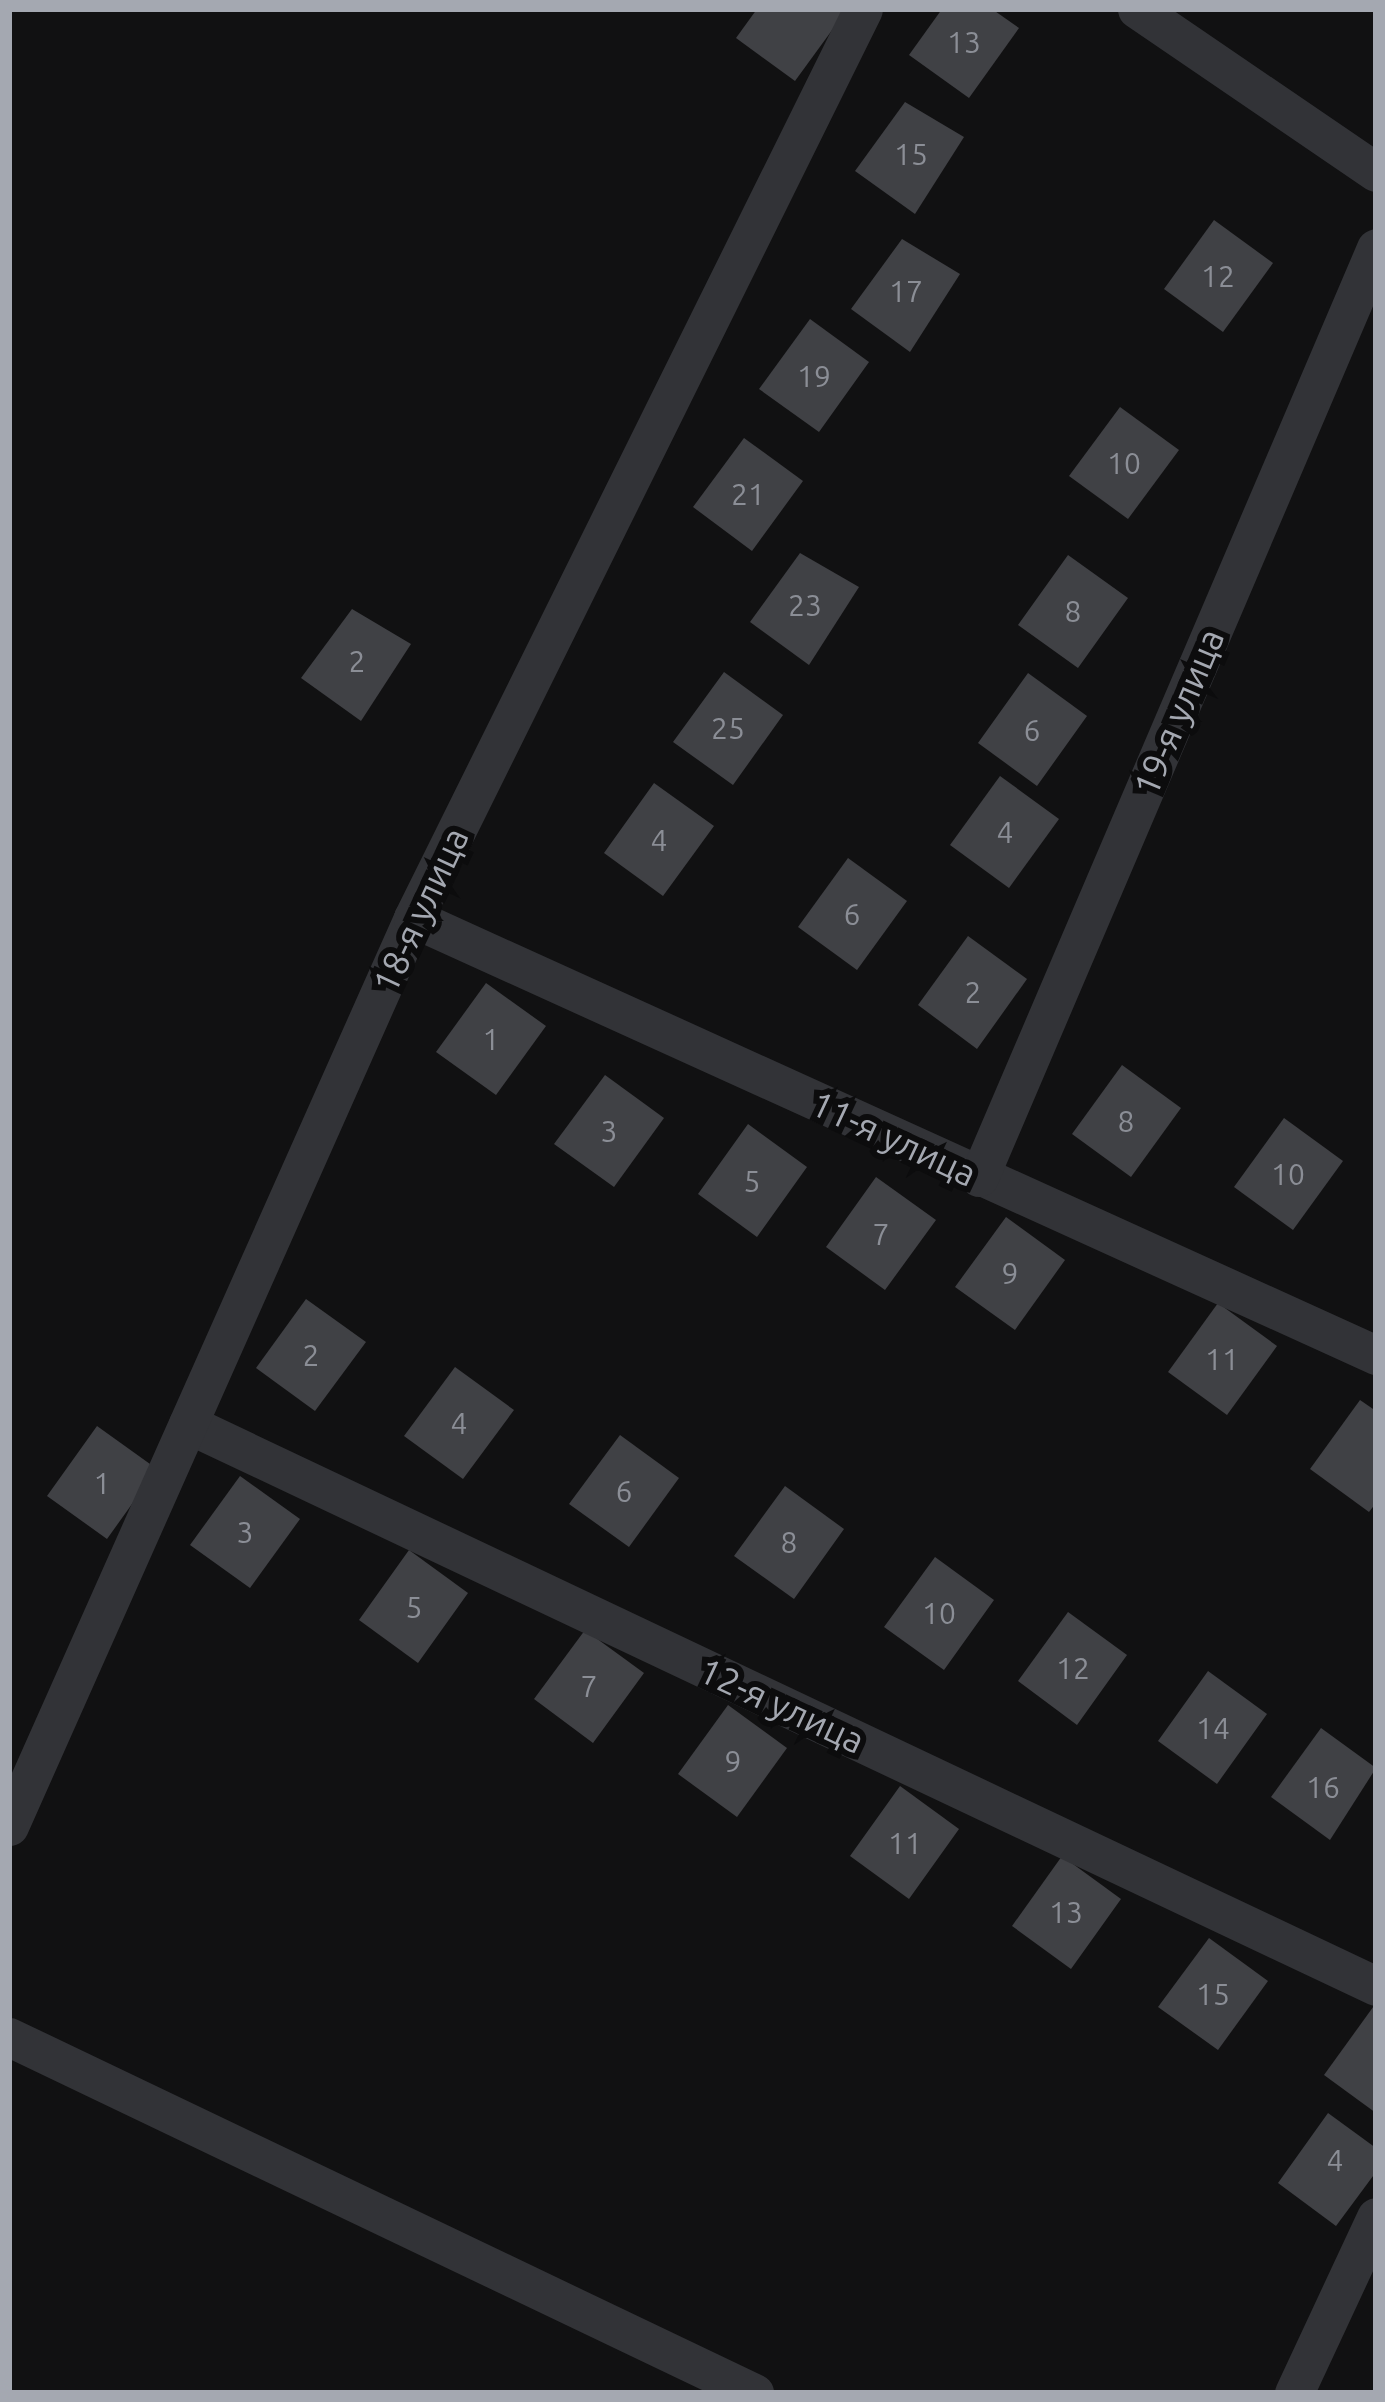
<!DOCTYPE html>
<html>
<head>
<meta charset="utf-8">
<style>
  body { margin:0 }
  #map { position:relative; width:1385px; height:2402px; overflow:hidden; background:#111112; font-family:Ubuntu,sans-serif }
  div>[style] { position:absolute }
  .building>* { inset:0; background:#404145 }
  .minor>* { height:39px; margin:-19.5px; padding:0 19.5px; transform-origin:19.5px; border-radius:19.5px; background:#323337 }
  span { translate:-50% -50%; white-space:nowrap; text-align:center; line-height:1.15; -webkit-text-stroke:12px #0c0c0d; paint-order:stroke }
  .number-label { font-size:30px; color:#8b8e96 }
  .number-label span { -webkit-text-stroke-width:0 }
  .street-label { font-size:36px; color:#a4a8b1 }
  .frame { position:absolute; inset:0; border:12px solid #a4a8b1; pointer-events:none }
</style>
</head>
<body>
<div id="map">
  <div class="building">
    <div style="clip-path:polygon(757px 9px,843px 9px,846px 11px,795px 81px,736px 38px)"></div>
    <div style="clip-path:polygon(942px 9px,992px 9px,1019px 28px,969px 98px,909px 55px)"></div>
    <div style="clip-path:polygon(905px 102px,964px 137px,915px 214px,855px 171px)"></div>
    <div style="clip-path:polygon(1214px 220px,1273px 263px,1223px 332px,1164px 289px)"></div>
    <div style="clip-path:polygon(902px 239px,960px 274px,910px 352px,851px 309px)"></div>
    <div style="clip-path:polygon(810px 319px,869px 362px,819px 432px,759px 389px)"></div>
    <div style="clip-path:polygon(1120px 407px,1179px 450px,1128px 519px,1069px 476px)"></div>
    <div style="clip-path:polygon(744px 438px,803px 481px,752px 551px,693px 507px)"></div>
    <div style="clip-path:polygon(800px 553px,859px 587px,809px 665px,750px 622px)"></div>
    <div style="clip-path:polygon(1068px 555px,1128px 598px,1078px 668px,1018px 625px)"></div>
    <div style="clip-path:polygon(352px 609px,411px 644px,361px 721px,301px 678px)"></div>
    <div style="clip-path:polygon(724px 672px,783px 715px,733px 785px,673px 742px)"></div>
    <div style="clip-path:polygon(1028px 673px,1087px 716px,1037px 786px,978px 743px)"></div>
    <div style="clip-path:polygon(1000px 776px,1059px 819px,1009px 888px,950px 845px)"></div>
    <div style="clip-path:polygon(654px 783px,714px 826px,663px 896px,604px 853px)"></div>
    <div style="clip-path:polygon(848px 858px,907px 901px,857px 970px,798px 927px)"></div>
    <div style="clip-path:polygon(968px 936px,1027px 979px,977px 1049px,918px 1005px)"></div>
    <div style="clip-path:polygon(486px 983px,546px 1026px,496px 1095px,436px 1052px)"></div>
    <div style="clip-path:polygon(1122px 1065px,1181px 1108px,1131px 1177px,1072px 1134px)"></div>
    <div style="clip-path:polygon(605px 1075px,664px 1118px,614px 1187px,554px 1144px)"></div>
    <div style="clip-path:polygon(1284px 1118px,1343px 1161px,1293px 1230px,1234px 1187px)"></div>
    <div style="clip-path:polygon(748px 1124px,807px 1167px,757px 1237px,698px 1194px)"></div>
    <div style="clip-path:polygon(876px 1177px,936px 1220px,885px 1290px,826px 1247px)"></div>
    <div style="clip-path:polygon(1006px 1217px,1065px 1260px,1015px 1330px,955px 1287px)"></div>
    <div style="clip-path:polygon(306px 1299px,366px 1342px,315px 1411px,256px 1368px)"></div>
    <div style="clip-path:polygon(1218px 1303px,1277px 1346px,1227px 1415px,1168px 1372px)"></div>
    <div style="clip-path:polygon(455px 1367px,514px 1410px,463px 1479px,404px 1436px)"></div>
    <div style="clip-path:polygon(1360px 1400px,1376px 1411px,1376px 1503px,1369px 1512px,1310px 1469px)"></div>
    <div style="clip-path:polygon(97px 1426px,157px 1469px,107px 1539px,47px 1496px)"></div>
    <div style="clip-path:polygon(620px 1435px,679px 1478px,629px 1547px,569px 1504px)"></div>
    <div style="clip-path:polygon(240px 1476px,300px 1519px,250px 1588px,190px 1545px)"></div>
    <div style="clip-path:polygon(785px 1486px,844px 1529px,794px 1599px,734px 1556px)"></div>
    <div style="clip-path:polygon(409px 1550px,468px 1593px,418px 1663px,359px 1620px)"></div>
    <div style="clip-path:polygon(935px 1557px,994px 1600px,944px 1670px,884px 1627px)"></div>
    <div style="clip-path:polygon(1068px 1612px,1127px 1655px,1077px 1725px,1018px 1681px)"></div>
    <div style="clip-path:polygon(585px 1630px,644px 1673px,593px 1743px,534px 1699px)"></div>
    <div style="clip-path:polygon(1208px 1671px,1267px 1714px,1217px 1784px,1158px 1741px)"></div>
    <div style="clip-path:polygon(728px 1705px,787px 1748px,737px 1817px,678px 1774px)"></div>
    <div style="clip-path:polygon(1321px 1728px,1376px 1768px,1330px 1840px,1271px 1797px)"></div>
    <div style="clip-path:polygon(900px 1786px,959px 1829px,909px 1899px,850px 1856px)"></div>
    <div style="clip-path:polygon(1062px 1856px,1121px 1899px,1071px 1969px,1012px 1926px)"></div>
    <div style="clip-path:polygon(1209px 1938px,1268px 1981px,1218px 2050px,1158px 2007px)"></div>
    <div style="clip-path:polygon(1376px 2003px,1376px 2113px,1324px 2075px)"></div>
    <div style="clip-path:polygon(1328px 2113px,1376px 2148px,1376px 2172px,1336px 2226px,1278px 2183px)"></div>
  </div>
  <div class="minor">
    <div style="left:1137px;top:9px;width:289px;rotate:34.3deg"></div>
    <div style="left:413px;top:918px;width:1058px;rotate:24.41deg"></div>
    <div style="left:979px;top:1177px;width:1010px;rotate:-66.86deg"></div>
    <div style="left:188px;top:1424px;width:1314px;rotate:25.32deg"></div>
    <div style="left:9px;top:1826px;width:994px;rotate:-66.01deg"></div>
    <div style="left:413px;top:918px;width:1014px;rotate:-63.66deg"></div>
    <div style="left:9px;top:2037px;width:826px;rotate:25.54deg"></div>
    <div style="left:1294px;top:2393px;width:194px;rotate:-65deg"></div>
  </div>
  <div class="number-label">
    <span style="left:964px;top:42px">13</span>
    <span style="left:911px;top:154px">15</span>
    <span style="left:1218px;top:276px">12</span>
    <span style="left:906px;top:291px">17</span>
    <span style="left:814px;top:376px">19</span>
    <span style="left:1124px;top:463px">10</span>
    <span style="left:748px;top:494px">21</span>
    <span style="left:805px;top:605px">23</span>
    <span style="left:1073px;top:611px">8</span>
    <span style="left:357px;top:661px">2</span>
    <span style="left:728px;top:728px">25</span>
    <span style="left:1032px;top:730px">6</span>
    <span style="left:1005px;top:832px">4</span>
    <span style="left:659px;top:840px">4</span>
    <span style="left:852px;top:914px">6</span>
    <span style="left:973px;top:992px">2</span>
    <span style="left:491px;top:1039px">1</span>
    <span style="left:1126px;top:1121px">8</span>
    <span style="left:609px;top:1131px">3</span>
    <span style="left:1288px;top:1174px">10</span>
    <span style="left:752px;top:1181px">5</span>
    <span style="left:881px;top:1234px">7</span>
    <span style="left:1010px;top:1273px">9</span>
    <span style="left:311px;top:1355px">2</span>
    <span style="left:1222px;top:1359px">11</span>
    <span style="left:459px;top:1423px">4</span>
    <span style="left:102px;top:1483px">1</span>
    <span style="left:624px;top:1491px">6</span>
    <span style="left:245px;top:1532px">3</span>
    <span style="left:789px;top:1542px">8</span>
    <span style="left:414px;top:1607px">5</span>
    <span style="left:939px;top:1613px">10</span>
    <span style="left:1073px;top:1668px">12</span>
    <span style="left:589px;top:1686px">7</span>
    <span style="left:1213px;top:1728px">14</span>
    <span style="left:733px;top:1761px">9</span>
    <span style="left:1323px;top:1787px">16</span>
    <span style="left:905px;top:1843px">11</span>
    <span style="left:1066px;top:1912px">13</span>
    <span style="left:1213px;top:1994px">15</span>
    <span style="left:1335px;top:2160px">4</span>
  </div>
  <div class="street-label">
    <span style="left:1178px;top:712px;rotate:-67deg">19-я улица</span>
    <span style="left:420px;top:910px;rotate:-65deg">18-я улица</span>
    <span style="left:894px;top:1138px;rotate:25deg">11-я улица</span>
    <span style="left:782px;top:1705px;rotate:25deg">12-я улица</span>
  </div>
  <div class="frame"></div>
</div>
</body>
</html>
